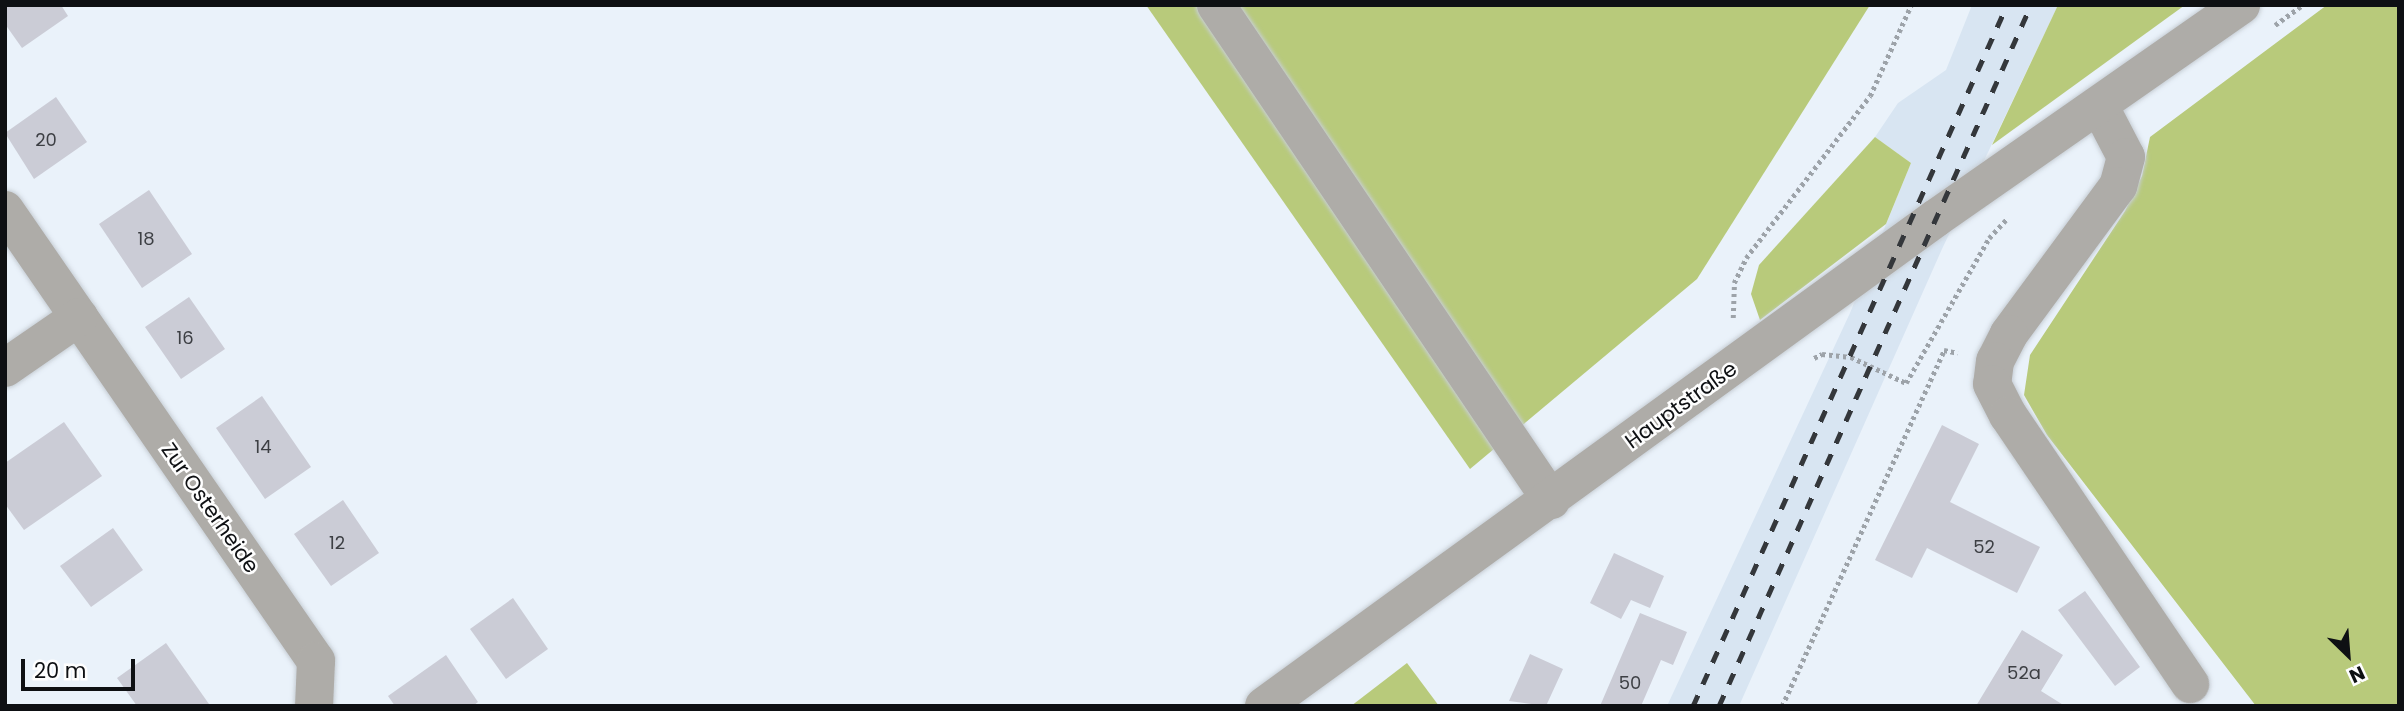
<!DOCTYPE html>
<html>
<head>
<meta charset="utf-8">
<style>
  body { margin:0 }
  #map { position:relative; width:2404px; height:711px; overflow:hidden; background:#eaf2fa; font-family:Poppins,sans-serif }
  div>[style] { position:absolute }
  .built>* { inset:0; background:#d8e5f2 }
  .green>* { inset:0; background:#b8ca7b }
  .building>* { inset:0; background:#cbccd6 }
  .path>* { height:4.5px; margin-top:-2.25px; transform-origin:0; background:repeating-linear-gradient(90deg,#9da3a9 0 3.5px,transparent 0 7px) }
  .roads { filter:drop-shadow(0 0 2px #c7ced5) drop-shadow(0 0 2px #c7ced5) }
  .minor>* { height:38px; margin:-19px; padding:0 19px; transform-origin:19px; border-radius:19px; background:#aeaca8 }
  .rail>* { height:5px; margin-top:-2.5px; transform-origin:0; background:repeating-linear-gradient(90deg,#34373b 0 12px,transparent 0 24px) }
  span { translate:-50% -50%; white-space:nowrap; text-align:center; line-height:1.15; -webkit-text-stroke:5px #fefefe; paint-order:stroke }
  .number-label { font-size:18px; color:#3d3f44 }
  .number-label span { -webkit-text-stroke-width:0 }
  .street-label { font-size:21px; color:#0e1013 }
  .frame { position:absolute; inset:0; border:7px solid #0e1013; pointer-events:none }
  .north { position:absolute; left:2313px; top:620px; width:70px; height:70px; -webkit-text-stroke:5px #fefefe; paint-order:stroke; rotate:155deg; font-size:19px; font-weight:700; line-height:28px; text-align:center; color:#0e1013 }
  .north::after { content:''; display:block; margin:auto; width:24px; height:32px; background:#0e1013; clip-path:polygon(50% 0,100% 100%,50% 72%,0 100%) }
  .scale { position:absolute; left:21px; top:659px; width:114px; height:32px; box-sizing:border-box; border:4px solid #0e1013; border-top:0; padding-left:9px; font-size:21px; line-height:24px; white-space:nowrap; color:#0e1013; -webkit-text-stroke:5px #fefefe; paint-order:stroke }
</style>
</head>
<body>
<div id="map">
  <div class="built">
    <div style="clip-path:polygon(1972px 5px,2058px 5px,1942px 249px,1739px 706px,1667px 706px,1850px 313px,1911px 163px,1875px 137px,1898px 103px,1946px 70px)"></div>
  </div>
  <div class="green">
    <div style="clip-path:polygon(1146px 5px,1870px 5px,1697px 279px,1470px 469px)"></div>
    <div style="clip-path:polygon(2058px 5px,2185px 5px,1992px 145px)"></div>
    <div style="clip-path:polygon(2327px 5px,2399px 5px,2399px 706px,2256px 706px,2047px 435px,2024px 395px,2030px 355px,2125px 211px,2142px 176px,2150px 137px)"></div>
    <div style="clip-path:polygon(1875px 137px,1911px 163px,1886px 224px,1760px 320px,1751px 294px,1759px 265px)"></div>
    <div style="clip-path:polygon(1407px 663px,1439px 706px,1351px 706px)"></div>
  </div>
  <div class="building">
    <div style="clip-path:polygon(5px 5px,61px 5px,68px 16px,22px 48px,5px 24px)"></div>
    <div style="clip-path:polygon(56px 97px,87px 142px,34px 179px,5px 133px)"></div>
    <div style="clip-path:polygon(149px 190px,192px 254px,142px 288px,99px 224px)"></div>
    <div style="clip-path:polygon(189px 297px,225px 349px,181px 379px,145px 327px)"></div>
    <div style="clip-path:polygon(262px 396px,311px 467px,265px 499px,216px 428px)"></div>
    <div style="clip-path:polygon(64px 422px,102px 476px,24px 530px,5px 504px,5px 463px)"></div>
    <div style="clip-path:polygon(1942px 425px,1979px 444px,1950px 502px,2040px 547px,2017px 593px,1927px 548px,1912px 578px,1875px 560px)"></div>
    <div style="clip-path:polygon(343px 500px,379px 553px,331px 586px,294px 534px)"></div>
    <div style="clip-path:polygon(113px 528px,143px 570px,91px 607px,60px 566px)"></div>
    <div style="clip-path:polygon(1614px 553px,1664px 576px,1650px 608px,1631px 600px,1621px 619px,1590px 603px)"></div>
    <div style="clip-path:polygon(2085px 591px,2140px 667px,2115px 686px,2058px 610px)"></div>
    <div style="clip-path:polygon(513px 598px,548px 649px,506px 679px,470px 629px)"></div>
    <div style="clip-path:polygon(1640px 613px,1687px 632px,1673px 665px,1661px 660px,1641px 706px,1600px 706px)"></div>
    <div style="clip-path:polygon(2022px 630px,2063px 655px,2041px 691px,2065px 706px,1976px 706px)"></div>
    <div style="clip-path:polygon(166px 643px,209px 704px,206px 706px,137px 706px,117px 678px)"></div>
    <div style="clip-path:polygon(1530px 654px,1563px 669px,1546px 706px,1509px 701px)"></div>
    <div style="clip-path:polygon(446px 655px,478px 702px,473px 706px,395px 706px,388px 696px)"></div>
  </div>
  <div class="path">
    <div style="left:2275px;top:25px;width:34px;rotate:-36deg"></div>
    <div style="left:1733px;top:318px;width:35px;rotate:-88deg"></div>
    <div style="left:1734px;top:283px;width:28px;rotate:-64deg"></div>
    <div style="left:1746px;top:258px;width:204px;rotate:-52.6deg"></div>
    <div style="left:1870px;top:96px;width:100px;rotate:-65.7deg"></div>
    <div style="left:1814px;top:358px;width:9px;rotate:-27deg"></div>
    <div style="left:1822px;top:354px;width:29px;rotate:6deg"></div>
    <div style="left:1851px;top:357px;width:61px;rotate:25.3deg"></div>
    <div style="left:1906px;top:383px;width:167px;rotate:-60.2deg"></div>
    <div style="left:1989px;top:238px;width:26px;rotate:-47deg"></div>
    <div style="left:1782px;top:706px;width:391px;rotate:-65.5deg"></div>
    <div style="left:1944px;top:350px;width:14px;rotate:12deg"></div>
  </div>
  <div class="roads">
    <div class="minor">
      <div style="left:1216px;top:5px;width:598px;rotate:55.91deg"></div>
      <div style="left:2100px;top:107px;width:56px;rotate:62.5deg"></div>
      <div style="left:2126px;top:157px;width:30px;rotate:105deg"></div>
      <div style="left:2118px;top:186px;width:184px;rotate:126.4deg"></div>
      <div style="left:2009px;top:334px;width:30px;rotate:117deg"></div>
      <div style="left:1995px;top:361px;width:23px;rotate:97deg"></div>
      <div style="left:1992px;top:384px;width:35px;rotate:63deg"></div>
      <div style="left:2008px;top:415px;width:325px;rotate:55.9deg"></div>
      <div style="left:5px;top:210px;width:548px;rotate:55.41deg"></div>
      <div style="left:316px;top:661px;width:45px;rotate:92.5deg"></div>
      <div style="left:5px;top:368px;width:90px;rotate:-34.6deg"></div>
      <div style="left:1264px;top:706px;width:830px;rotate:-35.99deg"></div>
      <div style="left:1936px;top:218px;width:372px;rotate:-34.9deg"></div>
    </div>
  </div>
  <div class="rail">
    <div style="left:1693px;top:706px;width:768px;rotate:-65.87deg"></div>
    <div style="left:1719px;top:706px;width:767px;rotate:-66.01deg"></div>
  </div>
  <div class="number-label">
    <span style="left:46px;top:140px">20</span>
    <span style="left:146px;top:239px">18</span>
    <span style="left:185px;top:338px">16</span>
    <span style="left:263px;top:447px">14</span>
    <span style="left:337px;top:543px">12</span>
    <span style="left:1984px;top:547px">52</span>
    <span style="left:2024px;top:673px">52a</span>
    <span style="left:1630px;top:683px">50</span>
  </div>
  <div class="street-label">
    <span style="left:1681px;top:405px;rotate:-36deg">Hauptstraße</span>
    <span style="left:210px;top:508px;rotate:55deg">Zur Osterheide</span>
  </div>
  <div class="frame"></div>
  <div class="north">N</div>
  <div class="scale">20 m</div>
</div>
</body>
</html>
